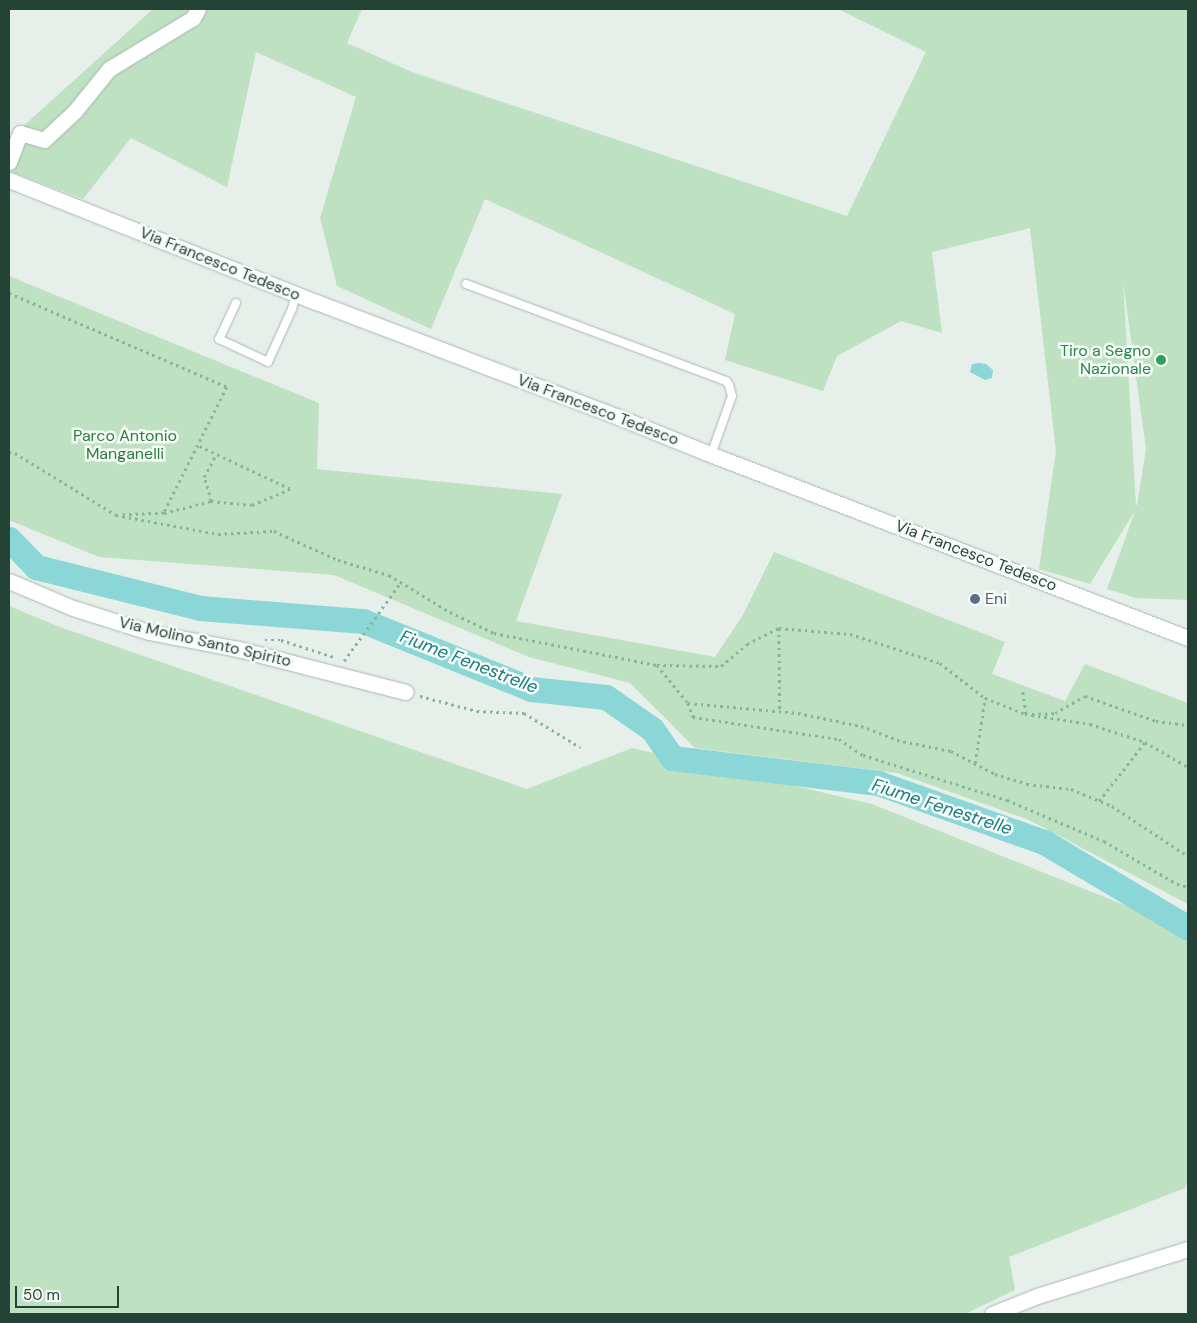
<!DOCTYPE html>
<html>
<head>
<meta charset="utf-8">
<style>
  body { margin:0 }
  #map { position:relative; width:1197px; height:1323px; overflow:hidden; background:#e6efea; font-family:"DM Sans",sans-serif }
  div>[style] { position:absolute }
  .green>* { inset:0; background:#bee1c2 }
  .water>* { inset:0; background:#8bd6d7 }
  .river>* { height:25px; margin:-12.5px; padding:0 12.5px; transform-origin:12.5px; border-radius:12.5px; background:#8bd6d7 }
  .path>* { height:2.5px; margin-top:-1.25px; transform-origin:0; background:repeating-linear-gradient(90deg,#84b59e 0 2.5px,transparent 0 6.5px) }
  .roads { filter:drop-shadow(0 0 1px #a8b8b0) drop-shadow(0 0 1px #a8b8b0) }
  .service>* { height:8px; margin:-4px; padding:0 4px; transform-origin:4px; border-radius:4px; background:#fff }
  .minor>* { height:15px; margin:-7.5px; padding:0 7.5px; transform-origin:7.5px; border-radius:7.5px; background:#fff }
  .tertiary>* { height:15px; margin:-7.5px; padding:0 7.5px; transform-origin:7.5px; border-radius:7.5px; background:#fff }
  .dots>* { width:14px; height:14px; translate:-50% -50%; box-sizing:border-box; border:2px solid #f7fbf8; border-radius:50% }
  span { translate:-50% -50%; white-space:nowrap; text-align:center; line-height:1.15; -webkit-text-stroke:5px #f7fbf8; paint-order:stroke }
  .street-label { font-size:16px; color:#234336 }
  .leisure-label { font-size:16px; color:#27864d }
  .right { translate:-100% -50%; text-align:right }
  .park-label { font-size:16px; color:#2a7d3e }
  .service-label { font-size:16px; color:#4e5e75 }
  .left { translate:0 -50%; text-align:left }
  .water-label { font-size:18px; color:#187b7e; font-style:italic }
  .frame { position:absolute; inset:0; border:10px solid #234336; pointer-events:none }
  .scale { position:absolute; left:15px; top:1286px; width:104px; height:22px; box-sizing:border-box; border:2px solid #234336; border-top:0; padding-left:6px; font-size:15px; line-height:18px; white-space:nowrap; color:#234336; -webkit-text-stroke:4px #f7fbf8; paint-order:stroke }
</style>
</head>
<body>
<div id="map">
  <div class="green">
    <div style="clip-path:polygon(evenodd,153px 9px,362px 9px,347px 43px,412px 72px,847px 216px,926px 52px,838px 9px,1188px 9px,1188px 600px,1136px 598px,1107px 589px,1135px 511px,1090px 584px,1039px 569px,1056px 451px,1030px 228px,932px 252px,942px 333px,901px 321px,837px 356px,823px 391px,725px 360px,735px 314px,485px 199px,431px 329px,337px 286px,320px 218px,356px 97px,256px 52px,227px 187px,131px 138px,83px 199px,9px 171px,9px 139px,153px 9px,1123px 281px,1146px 449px,1137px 505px,1136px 505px,1123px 281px)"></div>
    <div style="clip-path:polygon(9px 276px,319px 403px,317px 469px,562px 494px,516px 621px,715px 657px,743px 615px,774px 552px,1005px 642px,992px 674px,1065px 701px,1085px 664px,1188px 703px,1188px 904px,1029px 820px,897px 773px,695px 748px,630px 683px,529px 657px,334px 575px,99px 557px,9px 520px)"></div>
    <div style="clip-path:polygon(9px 606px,60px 627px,527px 789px,632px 748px,872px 804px,1137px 910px,1188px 924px,1188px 1182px,1185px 1188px,1009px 1257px,1015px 1290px,965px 1314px,9px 1314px)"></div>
  </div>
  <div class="water">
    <div style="clip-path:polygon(979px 363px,986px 364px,993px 370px,992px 378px,985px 380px,970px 372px,972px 364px)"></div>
  </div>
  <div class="river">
    <div style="left:9px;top:539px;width:39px;rotate:46deg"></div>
    <div style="left:36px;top:567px;width:169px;rotate:14deg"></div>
    <div style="left:200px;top:608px;width:164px;rotate:4.6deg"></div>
    <div style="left:363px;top:621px;width:181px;rotate:22deg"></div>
    <div style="left:531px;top:689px;width:75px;rotate:6.1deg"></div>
    <div style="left:606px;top:697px;width:56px;rotate:34.8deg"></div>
    <div style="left:652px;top:729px;width:35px;rotate:55deg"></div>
    <div style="left:672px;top:758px;width:208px;rotate:6.9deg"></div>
    <div style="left:878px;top:783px;width:176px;rotate:19.6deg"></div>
    <div style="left:1044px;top:842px;width:168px;rotate:30.8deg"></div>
  </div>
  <div class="path">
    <div style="left:9px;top:293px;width:237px;rotate:23.3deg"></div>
    <div style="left:227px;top:387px;width:141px;rotate:116.6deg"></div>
    <div style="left:164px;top:513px;width:44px;rotate:177.4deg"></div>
    <div style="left:9px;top:452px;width:6px;rotate:9deg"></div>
    <div style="left:15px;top:453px;width:119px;rotate:31.5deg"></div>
    <div style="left:116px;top:515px;width:104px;rotate:10.6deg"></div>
    <div style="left:218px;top:534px;width:56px;rotate:-3.1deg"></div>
    <div style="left:274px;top:531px;width:70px;rotate:24.4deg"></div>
    <div style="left:338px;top:560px;width:53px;rotate:16.4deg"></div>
    <div style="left:389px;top:575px;width:71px;rotate:31.2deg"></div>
    <div style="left:450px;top:612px;width:49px;rotate:25.5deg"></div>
    <div style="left:494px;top:633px;width:166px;rotate:11.1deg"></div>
    <div style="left:657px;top:665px;width:49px;rotate:50.8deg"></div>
    <div style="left:688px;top:703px;width:110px;rotate:5.2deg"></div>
    <div style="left:798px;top:713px;width:64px;rotate:11.7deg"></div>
    <div style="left:861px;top:726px;width:39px;rotate:21deg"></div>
    <div style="left:897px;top:740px;width:55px;rotate:11.5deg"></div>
    <div style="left:951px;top:751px;width:50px;rotate:27.6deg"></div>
    <div style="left:995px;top:774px;width:34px;rotate:17deg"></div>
    <div style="left:1027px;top:784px;width:44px;rotate:6.5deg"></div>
    <div style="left:1071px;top:789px;width:44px;rotate:22.5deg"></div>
    <div style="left:1112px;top:806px;width:91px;rotate:33.3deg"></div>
    <div style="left:211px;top:501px;width:25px;rotate:-106deg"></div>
    <div style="left:204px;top:477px;width:26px;rotate:-62deg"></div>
    <div style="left:164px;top:513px;width:49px;rotate:-14.3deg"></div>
    <div style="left:211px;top:501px;width:41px;rotate:5.6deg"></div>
    <div style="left:252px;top:505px;width:41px;rotate:-22.8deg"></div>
    <div style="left:290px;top:489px;width:102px;rotate:-154.9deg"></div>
    <div style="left:779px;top:628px;width:83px;rotate:89.3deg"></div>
    <div style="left:265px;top:640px;width:16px"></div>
    <div style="left:281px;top:640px;width:56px;rotate:17.8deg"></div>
    <div style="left:344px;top:661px;width:97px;rotate:-54.2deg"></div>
    <div style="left:657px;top:665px;width:64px;rotate:0.9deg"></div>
    <div style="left:721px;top:666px;width:34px;rotate:-40deg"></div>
    <div style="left:747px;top:644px;width:36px;rotate:-27deg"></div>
    <div style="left:779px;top:628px;width:71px;rotate:4.8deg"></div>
    <div style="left:850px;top:634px;width:95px;rotate:17.9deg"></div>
    <div style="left:940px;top:663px;width:57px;rotate:37.9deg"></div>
    <div style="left:985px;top:698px;width:43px;rotate:21.8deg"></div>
    <div style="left:1025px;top:714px;width:66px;rotate:8.7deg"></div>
    <div style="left:1090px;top:724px;width:58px;rotate:18.1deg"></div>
    <div style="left:1145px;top:742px;width:50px;rotate:30.2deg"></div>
    <div style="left:1023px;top:692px;width:22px;rotate:82deg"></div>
    <div style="left:420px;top:696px;width:59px;rotate:14.7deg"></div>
    <div style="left:477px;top:711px;width:47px;rotate:2.4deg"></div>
    <div style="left:524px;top:713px;width:66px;rotate:31.3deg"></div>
    <div style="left:688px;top:703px;width:15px;rotate:70deg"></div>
    <div style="left:693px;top:717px;width:148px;rotate:8.6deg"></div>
    <div style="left:839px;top:739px;width:29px;rotate:34deg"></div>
    <div style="left:863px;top:755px;width:151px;rotate:17.4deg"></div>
    <div style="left:1007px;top:800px;width:105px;rotate:22.9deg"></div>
    <div style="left:1104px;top:841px;width:85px;rotate:30.5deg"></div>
    <div style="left:1177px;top:884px;width:11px;rotate:15deg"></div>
    <div style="left:1032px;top:714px;width:23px;rotate:-2deg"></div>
    <div style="left:1055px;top:713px;width:34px;rotate:-30deg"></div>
    <div style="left:1085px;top:696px;width:75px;rotate:19.4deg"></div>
    <div style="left:1156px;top:721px;width:32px;rotate:7deg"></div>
    <div style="left:975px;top:763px;width:66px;rotate:-81.3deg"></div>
    <div style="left:1099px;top:801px;width:75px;rotate:-52.1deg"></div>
  </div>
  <div class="roads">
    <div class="service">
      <div style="left:466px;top:284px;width:278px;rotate:20.5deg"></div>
      <div style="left:726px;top:381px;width:5px;rotate:53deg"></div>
      <div style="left:729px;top:385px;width:11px;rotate:75deg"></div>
      <div style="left:732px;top:396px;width:63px;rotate:109.6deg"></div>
      <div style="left:236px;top:303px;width:40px;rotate:115deg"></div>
      <div style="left:219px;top:339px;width:54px;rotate:25.1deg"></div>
      <div style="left:268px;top:362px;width:58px;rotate:-65.6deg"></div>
      <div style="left:292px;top:309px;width:16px;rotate:-75deg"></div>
    </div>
    <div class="minor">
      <div style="left:9px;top:162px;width:31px;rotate:-69deg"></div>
      <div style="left:20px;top:133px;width:25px;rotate:16deg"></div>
      <div style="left:44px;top:140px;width:42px;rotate:-43.1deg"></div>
      <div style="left:75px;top:111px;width:54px;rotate:-51deg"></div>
      <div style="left:109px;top:69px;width:98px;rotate:-31.3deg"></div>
      <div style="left:193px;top:18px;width:10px;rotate:-61deg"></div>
      <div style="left:9px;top:581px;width:69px;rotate:22.9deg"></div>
      <div style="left:73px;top:608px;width:80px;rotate:17.5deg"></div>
      <div style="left:149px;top:632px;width:91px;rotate:10.8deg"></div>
      <div style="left:238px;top:649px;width:173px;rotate:14.4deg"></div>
      <div style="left:992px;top:1314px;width:48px;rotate:-21.8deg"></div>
      <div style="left:1037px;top:1296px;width:158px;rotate:-17.3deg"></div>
    </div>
    <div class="tertiary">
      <div style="left:9px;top:180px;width:330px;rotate:21.7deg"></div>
      <div style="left:316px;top:302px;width:321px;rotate:20.8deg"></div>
      <div style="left:616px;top:416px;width:93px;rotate:22.1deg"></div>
      <div style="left:702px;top:451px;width:521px;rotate:21.05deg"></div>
    </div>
  </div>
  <div class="dots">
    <div style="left:1161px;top:360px;background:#2e9e5b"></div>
    <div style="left:975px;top:599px;background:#5c6f8a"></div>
  </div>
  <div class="street-label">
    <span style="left:220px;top:264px;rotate:22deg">Via Francesco Tedesco</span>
    <span style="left:598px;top:410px;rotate:21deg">Via Francesco Tedesco</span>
    <span style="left:976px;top:556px;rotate:21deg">Via Francesco Tedesco</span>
    <span style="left:205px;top:642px;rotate:13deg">Via Molino Santo Spirito</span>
  </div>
  <div class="leisure-label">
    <span class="right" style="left:1151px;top:360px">Tiro a Segno<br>Nazionale</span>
  </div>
  <div class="park-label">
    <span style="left:125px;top:445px">Parco Antonio<br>Manganelli</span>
  </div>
  <div class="service-label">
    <span class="left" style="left:985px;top:599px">Eni</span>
  </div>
  <div class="water-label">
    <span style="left:469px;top:662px;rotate:21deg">Fiume Fenestrelle</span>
    <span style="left:942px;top:807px;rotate:18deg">Fiume Fenestrelle</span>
  </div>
  <div class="frame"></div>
  <div class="scale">50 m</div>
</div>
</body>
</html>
